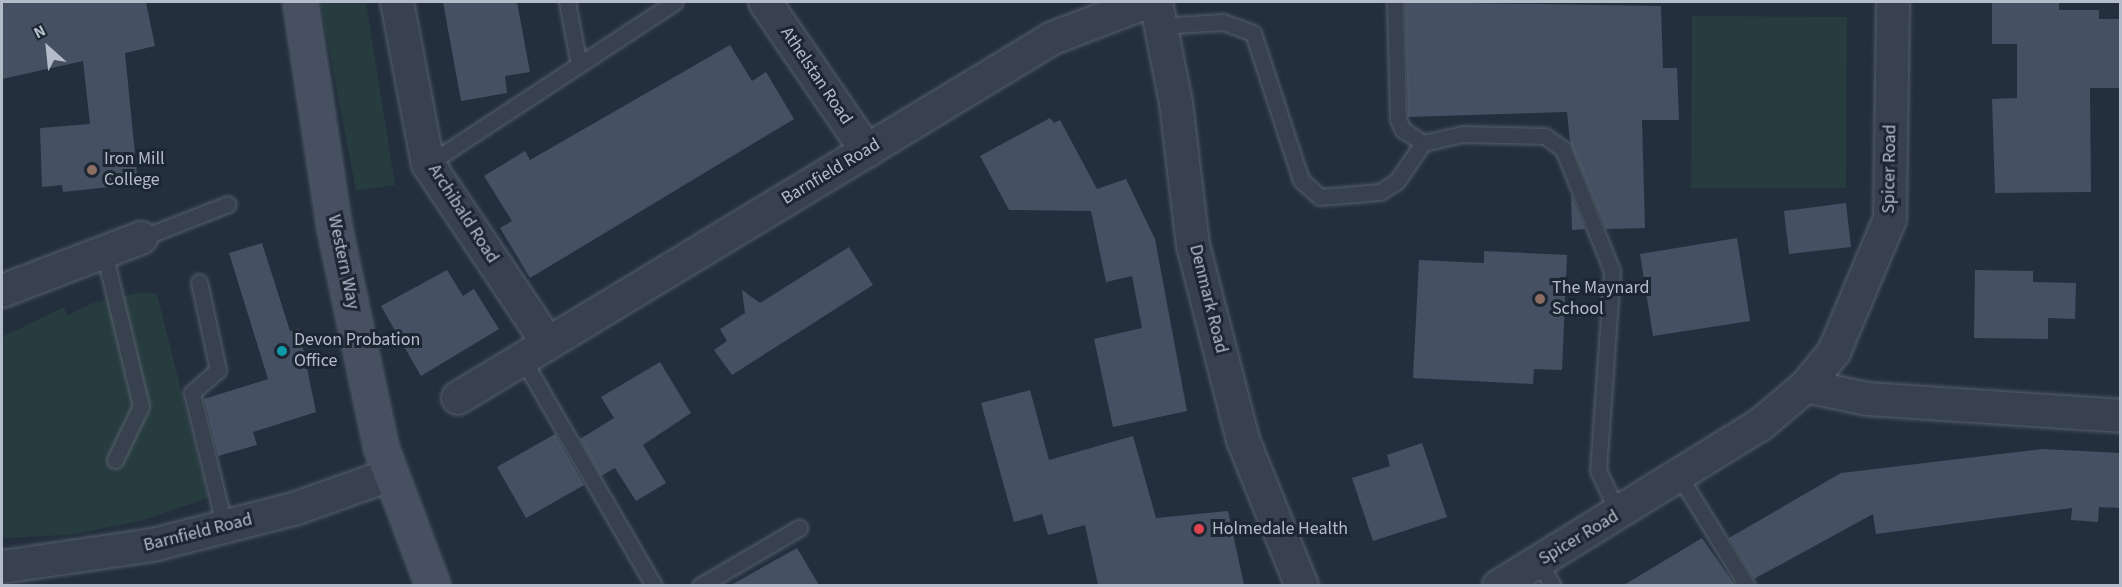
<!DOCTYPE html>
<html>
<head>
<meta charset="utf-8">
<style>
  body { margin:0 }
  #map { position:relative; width:2122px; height:587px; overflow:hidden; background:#242f3e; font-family:"Source Sans 3",sans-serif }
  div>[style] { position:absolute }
  .green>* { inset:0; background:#263c3f }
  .building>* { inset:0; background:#455162 }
  .roads { filter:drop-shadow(0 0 2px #565f6c) drop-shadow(0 0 2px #565f6c) }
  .lane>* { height:15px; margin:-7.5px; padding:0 7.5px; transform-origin:7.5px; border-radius:7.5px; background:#38414e }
  .street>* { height:32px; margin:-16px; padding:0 16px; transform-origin:16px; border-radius:16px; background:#38414e }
  .secondary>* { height:33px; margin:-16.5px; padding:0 16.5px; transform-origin:16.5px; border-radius:16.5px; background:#465061 }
  .dots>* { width:16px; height:16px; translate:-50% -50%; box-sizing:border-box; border:3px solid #1d2633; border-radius:50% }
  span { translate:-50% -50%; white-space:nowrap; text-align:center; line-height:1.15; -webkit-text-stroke:6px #1d2633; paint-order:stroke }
  .street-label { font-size:18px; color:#b4bcc9 }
  .poi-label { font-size:18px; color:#b4bcc9 }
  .left { translate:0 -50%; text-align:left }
  .frame { position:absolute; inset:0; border:3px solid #b4bcc9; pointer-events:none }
  .north { position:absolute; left:18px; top:18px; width:60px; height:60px; -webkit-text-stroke:4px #1d2633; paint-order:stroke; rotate:333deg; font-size:16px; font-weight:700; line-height:24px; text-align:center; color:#b4bcc9 }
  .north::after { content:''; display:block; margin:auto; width:21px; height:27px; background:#b4bcc9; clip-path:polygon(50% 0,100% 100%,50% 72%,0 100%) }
</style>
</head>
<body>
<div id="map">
  <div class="green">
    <div style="clip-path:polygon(320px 2px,366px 2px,395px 185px,356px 191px)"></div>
    <div style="clip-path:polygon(1692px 16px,1847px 17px,1846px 188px,1691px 188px)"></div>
    <div style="clip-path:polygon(137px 293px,157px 294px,208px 498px,140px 521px,70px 535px,2px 538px,2px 337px,64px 307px,67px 316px,90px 304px)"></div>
  </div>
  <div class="building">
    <div style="clip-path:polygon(2px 2px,146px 2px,155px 46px,125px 53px,138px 184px,63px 192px,62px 185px,42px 187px,40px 128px,90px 124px,83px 61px,2px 79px)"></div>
    <div style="clip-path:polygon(443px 2px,517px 2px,530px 72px,505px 76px,507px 93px,461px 101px)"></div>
    <div style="clip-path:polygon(1405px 2px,1661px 6px,1663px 68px,1677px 68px,1679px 120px,1642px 120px,1645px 228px,1606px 229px,1570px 142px,1567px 112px,1408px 117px)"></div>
    <div style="clip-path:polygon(1992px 2px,2059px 2px,2059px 10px,2099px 10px,2099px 19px,2121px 19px,2121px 88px,2090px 88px,2091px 192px,1995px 193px,1992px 99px,2017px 98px,2017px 44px,1992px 44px)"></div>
    <div style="clip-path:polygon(730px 45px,752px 81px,766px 72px,794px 119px,530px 278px,500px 228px,512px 221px,484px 176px,525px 151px,530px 160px)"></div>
    <div style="clip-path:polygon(1050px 118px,1054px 123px,1060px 120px,1097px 189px,1126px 179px,1155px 239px,1187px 411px,1113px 427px,1094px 339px,1142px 328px,1132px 276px,1106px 282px,1091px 211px,1009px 210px,980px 156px)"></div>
    <div style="clip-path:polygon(1571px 195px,1585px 229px,1572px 230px)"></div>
    <div style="clip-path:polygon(1846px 203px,1851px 247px,1789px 254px,1784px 211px)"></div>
    <div style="clip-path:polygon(1737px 238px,1750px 321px,1653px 336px,1640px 254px)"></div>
    <div style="clip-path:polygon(262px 243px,290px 331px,299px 329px,316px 412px,253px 432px,257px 445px,218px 456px,204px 399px,268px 379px,229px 253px)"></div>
    <div style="clip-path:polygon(849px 247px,873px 285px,732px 375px,714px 350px,727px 341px,720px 329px,745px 313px,742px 290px,760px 303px)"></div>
    <div style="clip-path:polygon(1484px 251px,1567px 255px,1562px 370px,1534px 369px,1533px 384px,1413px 378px,1419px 260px,1484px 263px)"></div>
    <div style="clip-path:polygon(447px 270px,463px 296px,474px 289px,499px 329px,421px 376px,381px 306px)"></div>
    <div style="clip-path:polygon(1975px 270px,2033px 271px,2033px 282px,2076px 283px,2075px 319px,2048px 318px,2048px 339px,1974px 338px)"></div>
    <div style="clip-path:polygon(660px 362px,691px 413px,643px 445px,666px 483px,636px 501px,615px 468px,601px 476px,580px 439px,614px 418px,601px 397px)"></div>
    <div style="clip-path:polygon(1030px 390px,1049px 460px,1133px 436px,1156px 518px,1228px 511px,1244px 585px,1098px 585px,1085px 525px,1048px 535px,1042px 514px,1014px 522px,981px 403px)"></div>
    <div style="clip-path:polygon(555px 434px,584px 485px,526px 518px,497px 467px)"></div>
    <div style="clip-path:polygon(1422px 443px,1447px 517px,1373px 541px,1352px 478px,1390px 466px,1387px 455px)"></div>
    <div style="clip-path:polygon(2043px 449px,2121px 453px,2121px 508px,2099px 507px,2098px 522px,2071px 520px,2072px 508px,1876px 534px,1873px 514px,1754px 579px,1729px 538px,1841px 473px)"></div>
    <div style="clip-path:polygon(1702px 538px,1735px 585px,1624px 585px)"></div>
    <div style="clip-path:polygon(797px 548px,819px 585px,731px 585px)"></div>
  </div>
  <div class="roads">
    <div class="lane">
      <div style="left:567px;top:2px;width:64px;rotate:79.2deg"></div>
      <div style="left:1395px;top:2px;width:117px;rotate:88.5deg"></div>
      <div style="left:1398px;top:119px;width:12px;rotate:66deg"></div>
      <div style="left:1403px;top:130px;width:24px;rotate:33deg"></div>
      <div style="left:1160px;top:26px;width:63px;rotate:-3.6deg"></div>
      <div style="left:1223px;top:22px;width:32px;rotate:20deg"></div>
      <div style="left:1253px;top:33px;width:155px;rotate:71.9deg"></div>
      <div style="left:1301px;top:180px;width:25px;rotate:42deg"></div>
      <div style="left:1320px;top:197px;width:60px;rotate:-4.8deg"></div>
      <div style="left:1380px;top:192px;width:20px;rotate:-33deg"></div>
      <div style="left:1397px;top:181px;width:46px;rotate:-55.6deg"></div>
      <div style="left:1423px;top:143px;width:41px;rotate:-12.7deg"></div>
      <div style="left:1463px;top:134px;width:82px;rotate:1.4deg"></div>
      <div style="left:1545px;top:136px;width:22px;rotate:36deg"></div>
      <div style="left:1563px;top:149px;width:131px;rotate:68.1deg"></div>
      <div style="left:1612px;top:271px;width:199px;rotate:94deg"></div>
      <div style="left:1598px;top:470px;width:47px;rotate:65.1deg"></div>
      <div style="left:428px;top:164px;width:295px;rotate:-33.3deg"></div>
      <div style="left:141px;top:238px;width:93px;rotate:-21.3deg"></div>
      <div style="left:104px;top:252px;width:158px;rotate:76.5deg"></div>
      <div style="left:141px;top:406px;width:60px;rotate:115.7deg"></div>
      <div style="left:199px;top:282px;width:90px;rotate:77.8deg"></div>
      <div style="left:218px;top:370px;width:35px;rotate:139deg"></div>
      <div style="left:192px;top:393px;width:138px;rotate:76.2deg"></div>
      <div style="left:522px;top:358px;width:263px;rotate:59.9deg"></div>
      <div style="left:1680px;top:477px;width:128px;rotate:58.4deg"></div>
      <div style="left:1539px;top:562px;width:28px;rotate:60deg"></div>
      <div style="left:700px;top:586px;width:115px;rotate:-30.4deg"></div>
    </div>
    <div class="street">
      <div style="left:397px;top:2px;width:165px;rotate:79.2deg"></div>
      <div style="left:428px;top:164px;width:214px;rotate:56.2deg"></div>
      <div style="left:765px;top:2px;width:181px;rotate:55.6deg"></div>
      <div style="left:1156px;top:2px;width:103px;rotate:78.8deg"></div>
      <div style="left:1176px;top:103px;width:143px;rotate:83.2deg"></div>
      <div style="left:1193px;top:245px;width:201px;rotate:75.6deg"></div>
      <div style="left:1243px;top:440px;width:157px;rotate:68deg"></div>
      <div style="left:2px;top:291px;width:149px;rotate:-20.9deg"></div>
      <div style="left:1806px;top:386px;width:62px;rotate:12deg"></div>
      <div style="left:1867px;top:399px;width:254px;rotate:3.8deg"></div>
      <div style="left:458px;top:398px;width:695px;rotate:-31.18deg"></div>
      <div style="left:1053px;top:38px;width:101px;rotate:-21deg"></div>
      <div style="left:2px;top:567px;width:153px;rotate:-8.3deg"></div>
      <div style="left:153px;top:545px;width:149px;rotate:-14.4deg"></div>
      <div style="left:297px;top:508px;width:98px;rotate:-19.7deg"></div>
      <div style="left:1499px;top:586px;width:307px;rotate:-31.7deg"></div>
      <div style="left:1760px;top:425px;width:60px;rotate:-40.3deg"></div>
      <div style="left:1806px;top:386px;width:44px;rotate:-50.5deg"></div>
      <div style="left:1834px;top:352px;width:144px;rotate:-67.2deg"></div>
      <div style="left:1890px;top:219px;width:217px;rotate:-89.2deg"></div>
    </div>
    <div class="secondary">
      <div style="left:300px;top:2px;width:228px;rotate:81.4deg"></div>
      <div style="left:334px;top:227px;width:226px;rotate:78deg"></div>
      <div style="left:381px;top:448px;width:147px;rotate:69.4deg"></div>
    </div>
  </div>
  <div class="dots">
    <div style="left:92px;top:170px;background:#8d6e63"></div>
    <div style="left:1540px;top:299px;background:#8d6e63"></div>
    <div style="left:282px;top:351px;background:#0f9aa8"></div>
    <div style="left:1199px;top:529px;background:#e0444e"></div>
  </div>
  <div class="street-label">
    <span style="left:816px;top:76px;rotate:56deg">Athelstan Road</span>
    <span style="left:1890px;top:169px;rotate:-89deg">Spicer Road</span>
    <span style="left:831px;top:172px;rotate:-31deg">Barnfield Road</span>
    <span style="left:463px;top:214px;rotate:57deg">Archibald Road</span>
    <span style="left:343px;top:262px;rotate:78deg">Western Way</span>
    <span style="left:1208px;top:299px;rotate:76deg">Denmark Road</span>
    <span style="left:198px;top:533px;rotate:-14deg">Barnfield Road</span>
    <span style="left:1579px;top:538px;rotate:-31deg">Spicer Road</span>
  </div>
  <div class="poi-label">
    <span class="left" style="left:104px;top:170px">Iron Mill<br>College</span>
    <span class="left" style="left:1552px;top:299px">The Maynard<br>School</span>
    <span class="left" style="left:294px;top:351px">Devon Probation<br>Office</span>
    <span class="left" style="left:1212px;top:529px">Holmedale Health</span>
  </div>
  <div class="frame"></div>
  <div class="north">N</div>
</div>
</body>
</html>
